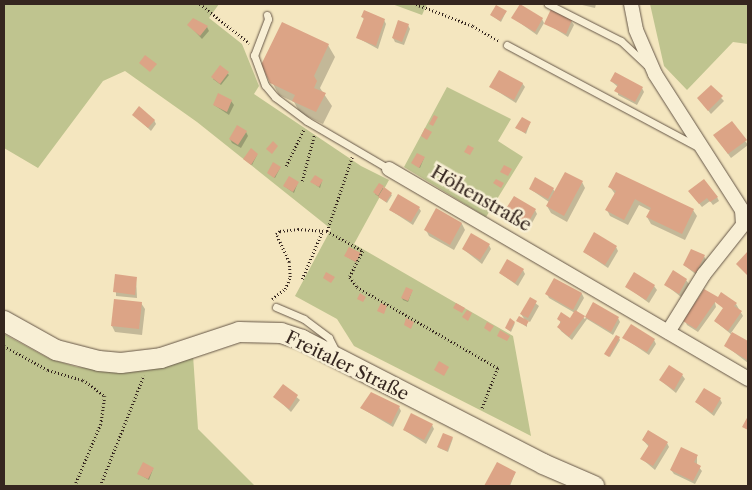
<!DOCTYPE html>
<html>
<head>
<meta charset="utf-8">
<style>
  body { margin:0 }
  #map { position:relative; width:752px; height:490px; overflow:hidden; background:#f4e6bf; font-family:"Libre Caslon Text",serif }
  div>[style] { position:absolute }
  .green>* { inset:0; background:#bfc48f }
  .shadow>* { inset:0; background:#0003 }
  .building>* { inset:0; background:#dca486 }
  .path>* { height:2.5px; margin-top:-1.25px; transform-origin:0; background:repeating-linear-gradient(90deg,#35261f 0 1px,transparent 0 3.5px) }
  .roads { filter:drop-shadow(0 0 1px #655647) drop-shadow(0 0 1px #655647) }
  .lane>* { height:7px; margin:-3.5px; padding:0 3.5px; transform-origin:3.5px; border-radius:3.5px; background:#f8efd5 }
  .street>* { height:14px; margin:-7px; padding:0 7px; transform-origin:7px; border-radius:7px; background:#f8efd5 }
  .secondary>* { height:20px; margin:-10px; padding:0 10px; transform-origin:10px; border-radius:10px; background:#f8efd5 }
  span { translate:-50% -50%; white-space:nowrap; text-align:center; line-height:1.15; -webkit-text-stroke:5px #f8efd5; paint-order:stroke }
  .street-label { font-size:18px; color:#35261f }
  .frame { position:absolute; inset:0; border:5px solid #35261f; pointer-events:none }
</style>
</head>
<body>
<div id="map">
  <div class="green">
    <div style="clip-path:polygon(4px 4px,219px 4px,209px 18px,242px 44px,259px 86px,254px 94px,361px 166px,389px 180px,354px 244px,513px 336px,531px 436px,354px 346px,337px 319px,295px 296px,331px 229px,197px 122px,125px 71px,103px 81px,38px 168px,4px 148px)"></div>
    <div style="clip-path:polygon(392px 4px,427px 4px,422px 15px)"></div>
    <div style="clip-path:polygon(650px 4px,748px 4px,748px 44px,733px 42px,687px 90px,664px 66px)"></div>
    <div style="clip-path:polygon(447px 87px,511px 119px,498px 141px,523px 157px,486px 217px,404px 167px)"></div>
    <div style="clip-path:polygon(4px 334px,50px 359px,77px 367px,130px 372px,193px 355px,198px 429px,255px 486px,4px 486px)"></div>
  </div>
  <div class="shadow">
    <div style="clip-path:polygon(578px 4px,596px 4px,595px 8px)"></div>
    <div style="clip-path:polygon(506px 12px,501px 22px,491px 15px)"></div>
    <div style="clip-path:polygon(362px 17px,384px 20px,386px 24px,378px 49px,358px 38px,365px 20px)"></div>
    <div style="clip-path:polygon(513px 18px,542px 19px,544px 23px,537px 35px)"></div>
    <div style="clip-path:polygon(571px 21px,574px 25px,568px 37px,546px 23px)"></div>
    <div style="clip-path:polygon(189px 25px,207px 27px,209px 31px,202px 39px)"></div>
    <div style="clip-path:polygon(408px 25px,410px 29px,404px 45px,395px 42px,393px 38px)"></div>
    <div style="clip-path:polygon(328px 45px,335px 57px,320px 88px,332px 106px,323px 124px,300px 113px,294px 102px,279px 95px,272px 82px)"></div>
    <div style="clip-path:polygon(220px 67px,229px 75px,221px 85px,213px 79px)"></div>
    <div style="clip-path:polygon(611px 81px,642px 88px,644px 92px,637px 105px,618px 95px,618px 87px)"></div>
    <div style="clip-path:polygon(522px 83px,525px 87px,516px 103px,491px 87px)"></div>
    <div style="clip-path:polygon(711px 87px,724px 101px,711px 114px,698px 98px)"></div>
    <div style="clip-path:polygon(231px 101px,234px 105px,229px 115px,214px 105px)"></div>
    <div style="clip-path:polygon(134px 115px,154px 120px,156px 124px,151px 131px)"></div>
    <div style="clip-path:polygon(530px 123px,526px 134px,517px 128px)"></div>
    <div style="clip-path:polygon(732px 123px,748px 145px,731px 158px,717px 139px)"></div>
    <div style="clip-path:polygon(246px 132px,248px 136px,241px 148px,232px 143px,230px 139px)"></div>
    <div style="clip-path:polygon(257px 155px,252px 165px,245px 159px)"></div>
    <div style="clip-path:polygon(424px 158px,420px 168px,414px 164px)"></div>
    <div style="clip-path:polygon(280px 168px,275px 178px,268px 173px)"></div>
    <div style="clip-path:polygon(322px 181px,320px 188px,312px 182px)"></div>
    <div style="clip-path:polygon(298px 182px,294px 193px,284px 186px)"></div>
    <div style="clip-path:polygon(582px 182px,585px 188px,567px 222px,551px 213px,547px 206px,549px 202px,530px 189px,553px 189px,555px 192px)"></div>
    <div style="clip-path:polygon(379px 185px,392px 195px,387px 203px,375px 194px)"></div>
    <div style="clip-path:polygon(610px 187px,693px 210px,697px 216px,685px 240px,651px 224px,647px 217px,651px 211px,639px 205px,628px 225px,610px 216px,607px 210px,615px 194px)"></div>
    <div style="clip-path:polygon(692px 195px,717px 197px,719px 201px,713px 205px,710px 201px,702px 207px)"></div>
    <div style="clip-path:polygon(419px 208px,421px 211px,413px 225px,390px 210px)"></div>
    <div style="clip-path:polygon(437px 210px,462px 224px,465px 230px,454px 250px,429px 236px,426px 230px)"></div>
    <div style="clip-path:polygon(535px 210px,537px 214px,527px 232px,504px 215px)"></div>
    <div style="clip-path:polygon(489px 245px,491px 249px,482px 264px,463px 249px)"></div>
    <div style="clip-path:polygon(616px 247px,618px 251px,608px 268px,584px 252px)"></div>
    <div style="clip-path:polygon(360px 254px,357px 263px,346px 256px)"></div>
    <div style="clip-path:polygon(704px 256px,706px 260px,698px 276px,684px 265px)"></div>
    <div style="clip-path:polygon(523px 270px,525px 274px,518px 286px,500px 273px)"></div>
    <div style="clip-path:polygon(116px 276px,136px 278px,137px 298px,116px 296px)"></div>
    <div style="clip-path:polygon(555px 280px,582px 294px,584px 298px,576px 312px,585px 319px,594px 304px,618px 318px,620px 322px,613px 335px,587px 319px,572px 340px,561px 331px,559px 327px,562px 314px,571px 320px,575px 313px,549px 298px,547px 294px)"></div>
    <div style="clip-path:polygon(686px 280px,689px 284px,681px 297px,666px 285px)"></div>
    <div style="clip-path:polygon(654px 286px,657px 290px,649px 303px,627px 287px)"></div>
    <div style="clip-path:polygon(705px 290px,718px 300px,722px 294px,736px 304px,743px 316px,731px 333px,748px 343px,748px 363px,726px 346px,732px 335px,715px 321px,724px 309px,714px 298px,716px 307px,698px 332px,687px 325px,685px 321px)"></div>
    <div style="clip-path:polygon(412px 291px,408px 302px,403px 300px,402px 298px)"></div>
    <div style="clip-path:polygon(530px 299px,539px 306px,530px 322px,527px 320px,527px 327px,518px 321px,525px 320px,521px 314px)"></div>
    <div style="clip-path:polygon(141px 303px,145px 309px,142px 335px,115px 332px,112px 326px)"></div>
    <div style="clip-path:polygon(515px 323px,511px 332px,507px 329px,506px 328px)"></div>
    <div style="clip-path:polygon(619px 338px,620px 340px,610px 357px,606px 354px)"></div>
    <div style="clip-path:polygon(624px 338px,654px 340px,656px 344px,649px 355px)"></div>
    <div style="clip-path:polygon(682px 375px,685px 379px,676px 393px,660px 380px)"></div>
    <div style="clip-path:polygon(283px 386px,300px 400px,291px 412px,275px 397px)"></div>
    <div style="clip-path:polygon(720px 399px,722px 403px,714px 416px,696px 402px)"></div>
    <div style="clip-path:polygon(399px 407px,401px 411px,393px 427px,361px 408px)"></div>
    <div style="clip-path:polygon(432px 425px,434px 429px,426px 444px,404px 430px)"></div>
    <div style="clip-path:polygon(453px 438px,448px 452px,439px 448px,438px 447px)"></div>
    <div style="clip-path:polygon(643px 440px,667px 443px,669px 447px,655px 470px,642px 459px,649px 447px)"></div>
    <div style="clip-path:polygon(697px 456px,697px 465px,702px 471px,695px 484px,674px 474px,671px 470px)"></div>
    <div style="clip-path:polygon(153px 469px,149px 480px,139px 474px)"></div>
    <div style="clip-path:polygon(515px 473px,510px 486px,486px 486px)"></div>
  </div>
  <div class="building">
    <div style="clip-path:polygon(520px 4px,543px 18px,535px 32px,511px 18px)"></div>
    <div style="clip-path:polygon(496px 5px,507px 11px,500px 21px,490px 15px)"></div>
    <div style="clip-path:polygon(551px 9px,572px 20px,566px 34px,544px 24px)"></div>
    <div style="clip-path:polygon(364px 10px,385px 19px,376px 46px,356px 38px,364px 18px,361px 17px)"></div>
    <div style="clip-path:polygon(193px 18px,208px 26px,200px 36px,187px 25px)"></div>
    <div style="clip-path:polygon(398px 20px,409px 24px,402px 42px,392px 38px)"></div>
    <div style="clip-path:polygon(282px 22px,329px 44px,314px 76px,317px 81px,314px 88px,326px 93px,316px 112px,292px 101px,295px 95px,270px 83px,261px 65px)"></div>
    <div style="clip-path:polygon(145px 55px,157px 64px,150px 72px,139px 63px)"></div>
    <div style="clip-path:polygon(220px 65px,229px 72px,220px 84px,211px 77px)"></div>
    <div style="clip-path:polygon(499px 70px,523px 83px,514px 100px,489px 87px)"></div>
    <div style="clip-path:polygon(615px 72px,643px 87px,635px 102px,614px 91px,618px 85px,610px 81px)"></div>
    <div style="clip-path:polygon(711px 85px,723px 96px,708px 111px,697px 98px)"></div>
    <div style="clip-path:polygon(218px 93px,232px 100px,227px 112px,213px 105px)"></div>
    <div style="clip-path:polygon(139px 106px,155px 120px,148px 128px,132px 115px)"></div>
    <div style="clip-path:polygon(434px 115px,438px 117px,433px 126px,429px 124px)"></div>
    <div style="clip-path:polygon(522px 117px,531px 122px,525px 133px,515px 128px)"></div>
    <div style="clip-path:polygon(732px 121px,747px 140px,728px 154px,713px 135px)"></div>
    <div style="clip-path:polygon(237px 125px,247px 131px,238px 145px,229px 139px)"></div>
    <div style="clip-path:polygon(425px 128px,432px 132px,427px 140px,421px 136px)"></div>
    <div style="clip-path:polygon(273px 141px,278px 146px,272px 154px,266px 149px)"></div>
    <div style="clip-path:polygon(468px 145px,474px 148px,470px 155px,464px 152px)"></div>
    <div style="clip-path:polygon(251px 148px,258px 154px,251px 165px,243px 159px)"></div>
    <div style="clip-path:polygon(417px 153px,425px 157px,419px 168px,411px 163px)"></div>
    <div style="clip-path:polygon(273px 162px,281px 167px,274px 178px,267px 173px)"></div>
    <div style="clip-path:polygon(504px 165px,512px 169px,508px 176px,500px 172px)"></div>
    <div style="clip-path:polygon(565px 172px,583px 181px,564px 216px,546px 206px)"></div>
    <div style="clip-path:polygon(616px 172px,694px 209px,682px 234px,646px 217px,651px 208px,635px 199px,624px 220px,605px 210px,616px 191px,608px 187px)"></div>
    <div style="clip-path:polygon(453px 173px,463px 179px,460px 184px,450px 178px)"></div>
    <div style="clip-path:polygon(315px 175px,323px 180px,319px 187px,310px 182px)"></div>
    <div style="clip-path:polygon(289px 176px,299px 182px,293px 192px,283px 186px)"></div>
    <div style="clip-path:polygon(535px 177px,554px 188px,548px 199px,529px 189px)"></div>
    <div style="clip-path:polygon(496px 179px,504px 183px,501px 188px,493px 183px)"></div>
    <div style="clip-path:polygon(704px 179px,718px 197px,710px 202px,707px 198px,699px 204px,688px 191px)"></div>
    <div style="clip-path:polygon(379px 183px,384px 186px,378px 196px,373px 192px)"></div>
    <div style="clip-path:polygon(384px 187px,392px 193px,386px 202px,378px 197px)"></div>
    <div style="clip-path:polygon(398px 194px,420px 207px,411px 222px,389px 210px)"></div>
    <div style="clip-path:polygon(514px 196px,536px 209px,525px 228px,502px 215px)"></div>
    <div style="clip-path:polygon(436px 208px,462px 223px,450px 245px,424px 230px)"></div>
    <div style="clip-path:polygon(594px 232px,617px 246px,605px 265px,583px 252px)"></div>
    <div style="clip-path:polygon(471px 233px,490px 244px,480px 260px,462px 249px)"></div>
    <div style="clip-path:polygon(349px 247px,361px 253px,356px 262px,344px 256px)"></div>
    <div style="clip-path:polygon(691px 249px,705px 255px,696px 273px,683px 265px)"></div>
    <div style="clip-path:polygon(748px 251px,748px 276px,736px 264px)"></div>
    <div style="clip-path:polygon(507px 259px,524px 269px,515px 283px,499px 273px)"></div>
    <div style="clip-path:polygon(673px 270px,687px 279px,679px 294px,664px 285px)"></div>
    <div style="clip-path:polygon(326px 272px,335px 277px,331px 283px,323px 278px)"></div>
    <div style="clip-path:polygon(634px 272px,655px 285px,646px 300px,625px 287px)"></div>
    <div style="clip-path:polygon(115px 274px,137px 277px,135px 295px,113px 292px)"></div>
    <div style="clip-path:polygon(554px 278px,582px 293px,573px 310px,545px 294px)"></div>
    <div style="clip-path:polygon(406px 287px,413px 290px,408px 301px,401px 298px)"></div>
    <div style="clip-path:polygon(704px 289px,718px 297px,721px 292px,737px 303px,734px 306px,742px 311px,728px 331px,714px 321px,723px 308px,715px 302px,696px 329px,683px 321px)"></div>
    <div style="clip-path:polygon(360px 293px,366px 297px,363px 302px,357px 299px)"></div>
    <div style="clip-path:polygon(530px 297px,537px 301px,528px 318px,520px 314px)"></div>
    <div style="clip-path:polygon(114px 299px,142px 302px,139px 329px,111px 326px)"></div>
    <div style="clip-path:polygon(593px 302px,619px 317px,611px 332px,585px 317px)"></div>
    <div style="clip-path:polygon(381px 303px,387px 306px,384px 314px,377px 311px)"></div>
    <div style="clip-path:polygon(456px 303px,465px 308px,462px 313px,453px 308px)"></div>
    <div style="clip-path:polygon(467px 310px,472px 313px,468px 321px,462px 317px)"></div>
    <div style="clip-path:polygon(575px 310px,585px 316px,569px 337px,557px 327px,561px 322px,557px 319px,561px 312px,570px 318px)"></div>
    <div style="clip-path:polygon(519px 316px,529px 321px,526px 326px,516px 321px)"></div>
    <div style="clip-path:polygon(406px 318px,414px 322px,411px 329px,404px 325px)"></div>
    <div style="clip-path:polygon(510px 318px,515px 322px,510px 331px,505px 328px)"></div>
    <div style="clip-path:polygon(487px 322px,494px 326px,490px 332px,484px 328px)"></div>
    <div style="clip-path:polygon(631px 324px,655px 339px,647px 352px,622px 338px)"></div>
    <div style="clip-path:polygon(500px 330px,510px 336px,507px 341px,497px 336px)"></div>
    <div style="clip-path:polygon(732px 332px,748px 341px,747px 360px,724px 346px)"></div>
    <div style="clip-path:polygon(616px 335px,620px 337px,609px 357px,604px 354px)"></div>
    <div style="clip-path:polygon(439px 361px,449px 367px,444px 376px,434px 370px)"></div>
    <div style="clip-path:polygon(669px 365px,683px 374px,674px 390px,659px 380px)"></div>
    <div style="clip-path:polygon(283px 384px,298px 395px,289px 409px,273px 397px)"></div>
    <div style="clip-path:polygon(704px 388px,721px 398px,712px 413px,695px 402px)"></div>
    <div style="clip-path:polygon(371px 392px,400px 406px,391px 424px,360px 408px)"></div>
    <div style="clip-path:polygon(411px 413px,433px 424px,424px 440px,403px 430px)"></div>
    <div style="clip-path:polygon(748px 416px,748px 430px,742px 427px)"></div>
    <div style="clip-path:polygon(648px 430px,668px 442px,653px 466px,640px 459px,649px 445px,642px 440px)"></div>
    <div style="clip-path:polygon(443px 433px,453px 437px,447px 451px,437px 447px)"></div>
    <div style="clip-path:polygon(681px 447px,698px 455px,694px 462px,701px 466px,693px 481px,670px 470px)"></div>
    <div style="clip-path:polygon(143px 462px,154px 468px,148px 479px,137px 474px)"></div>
    <div style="clip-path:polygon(497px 462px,516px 472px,509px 486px,484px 486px)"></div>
  </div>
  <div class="path">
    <div style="left:200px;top:4px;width:63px;rotate:38.5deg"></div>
    <div style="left:416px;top:4px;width:61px;rotate:21.1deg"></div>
    <div style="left:473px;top:26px;width:30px;rotate:30deg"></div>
    <div style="left:286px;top:166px;width:41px;rotate:-64.1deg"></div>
    <div style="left:302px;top:181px;width:47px;rotate:-75.1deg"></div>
    <div style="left:327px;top:231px;width:41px;rotate:29.1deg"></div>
    <div style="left:363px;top:251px;width:29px;rotate:117deg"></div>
    <div style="left:350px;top:277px;width:12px;rotate:55deg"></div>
    <div style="left:357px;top:287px;width:163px;rotate:29.9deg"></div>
    <div style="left:498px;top:368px;width:44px;rotate:111.3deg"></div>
    <div style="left:302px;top:279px;width:51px;rotate:-66.9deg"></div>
    <div style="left:272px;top:299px;width:16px;rotate:-38deg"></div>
    <div style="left:285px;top:289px;width:13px;rotate:-67deg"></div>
    <div style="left:290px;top:277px;width:15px;rotate:-94deg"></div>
    <div style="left:289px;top:262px;width:31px;rotate:-115deg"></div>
    <div style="left:276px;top:234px;width:5px;rotate:-37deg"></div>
    <div style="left:280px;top:231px;width:18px;rotate:-6deg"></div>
    <div style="left:298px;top:229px;width:29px;rotate:4deg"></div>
    <div style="left:327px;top:231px;width:78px;rotate:-71.3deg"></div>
    <div style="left:4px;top:346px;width:50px;rotate:28.6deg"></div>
    <div style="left:48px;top:370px;width:36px;rotate:16deg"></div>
    <div style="left:83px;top:380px;width:27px;rotate:36deg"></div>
    <div style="left:105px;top:396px;width:28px;rotate:98deg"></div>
    <div style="left:101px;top:424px;width:67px;rotate:112.8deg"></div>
    <div style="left:100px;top:486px;width:119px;rotate:-68.4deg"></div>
  </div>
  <div class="roads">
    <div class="lane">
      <div style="left:548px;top:4px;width:82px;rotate:26.9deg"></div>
      <div style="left:621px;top:41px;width:35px;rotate:43deg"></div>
      <div style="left:267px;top:15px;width:4px;rotate:76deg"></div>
      <div style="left:268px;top:19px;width:39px;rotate:111deg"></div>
      <div style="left:254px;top:55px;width:32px;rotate:70deg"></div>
      <div style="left:265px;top:85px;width:16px;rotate:50deg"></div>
      <div style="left:275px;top:97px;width:40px;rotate:37deg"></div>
      <div style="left:307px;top:121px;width:95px;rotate:30.3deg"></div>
      <div style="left:507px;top:45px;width:219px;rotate:28.1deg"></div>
      <div style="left:276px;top:307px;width:30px;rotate:23deg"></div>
      <div style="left:304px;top:319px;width:31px;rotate:37deg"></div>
      <div style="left:329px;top:338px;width:16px;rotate:63deg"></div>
    </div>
    <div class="street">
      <div style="left:631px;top:4px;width:26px;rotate:79deg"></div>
      <div style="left:636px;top:30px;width:48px;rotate:66.6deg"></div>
      <div style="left:655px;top:74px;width:161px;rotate:57.4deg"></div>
      <div style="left:742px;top:210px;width:15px;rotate:86deg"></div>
      <div style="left:743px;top:225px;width:63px;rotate:128.5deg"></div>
      <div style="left:704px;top:274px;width:68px;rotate:121.8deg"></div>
      <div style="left:389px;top:169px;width:416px;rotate:30.3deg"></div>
    </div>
    <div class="secondary">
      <div style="left:4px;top:321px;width:60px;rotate:29.1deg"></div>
      <div style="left:56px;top:350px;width:44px;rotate:14.3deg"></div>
      <div style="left:99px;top:361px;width:22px;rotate:5deg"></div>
      <div style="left:121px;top:363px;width:40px;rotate:-7.1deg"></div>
      <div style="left:161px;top:358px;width:82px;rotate:-18.4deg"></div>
      <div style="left:239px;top:332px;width:42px;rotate:1.4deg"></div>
      <div style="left:281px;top:333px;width:22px;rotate:18deg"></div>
      <div style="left:302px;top:340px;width:271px;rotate:27.2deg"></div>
      <div style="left:543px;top:464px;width:56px;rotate:23.3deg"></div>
    </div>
  </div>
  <div class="street-label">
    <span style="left:481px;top:199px;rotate:30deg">Höhenstraße</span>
    <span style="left:347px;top:366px;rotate:26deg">Freitaler Straße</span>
  </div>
  <div class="frame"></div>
</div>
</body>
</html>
